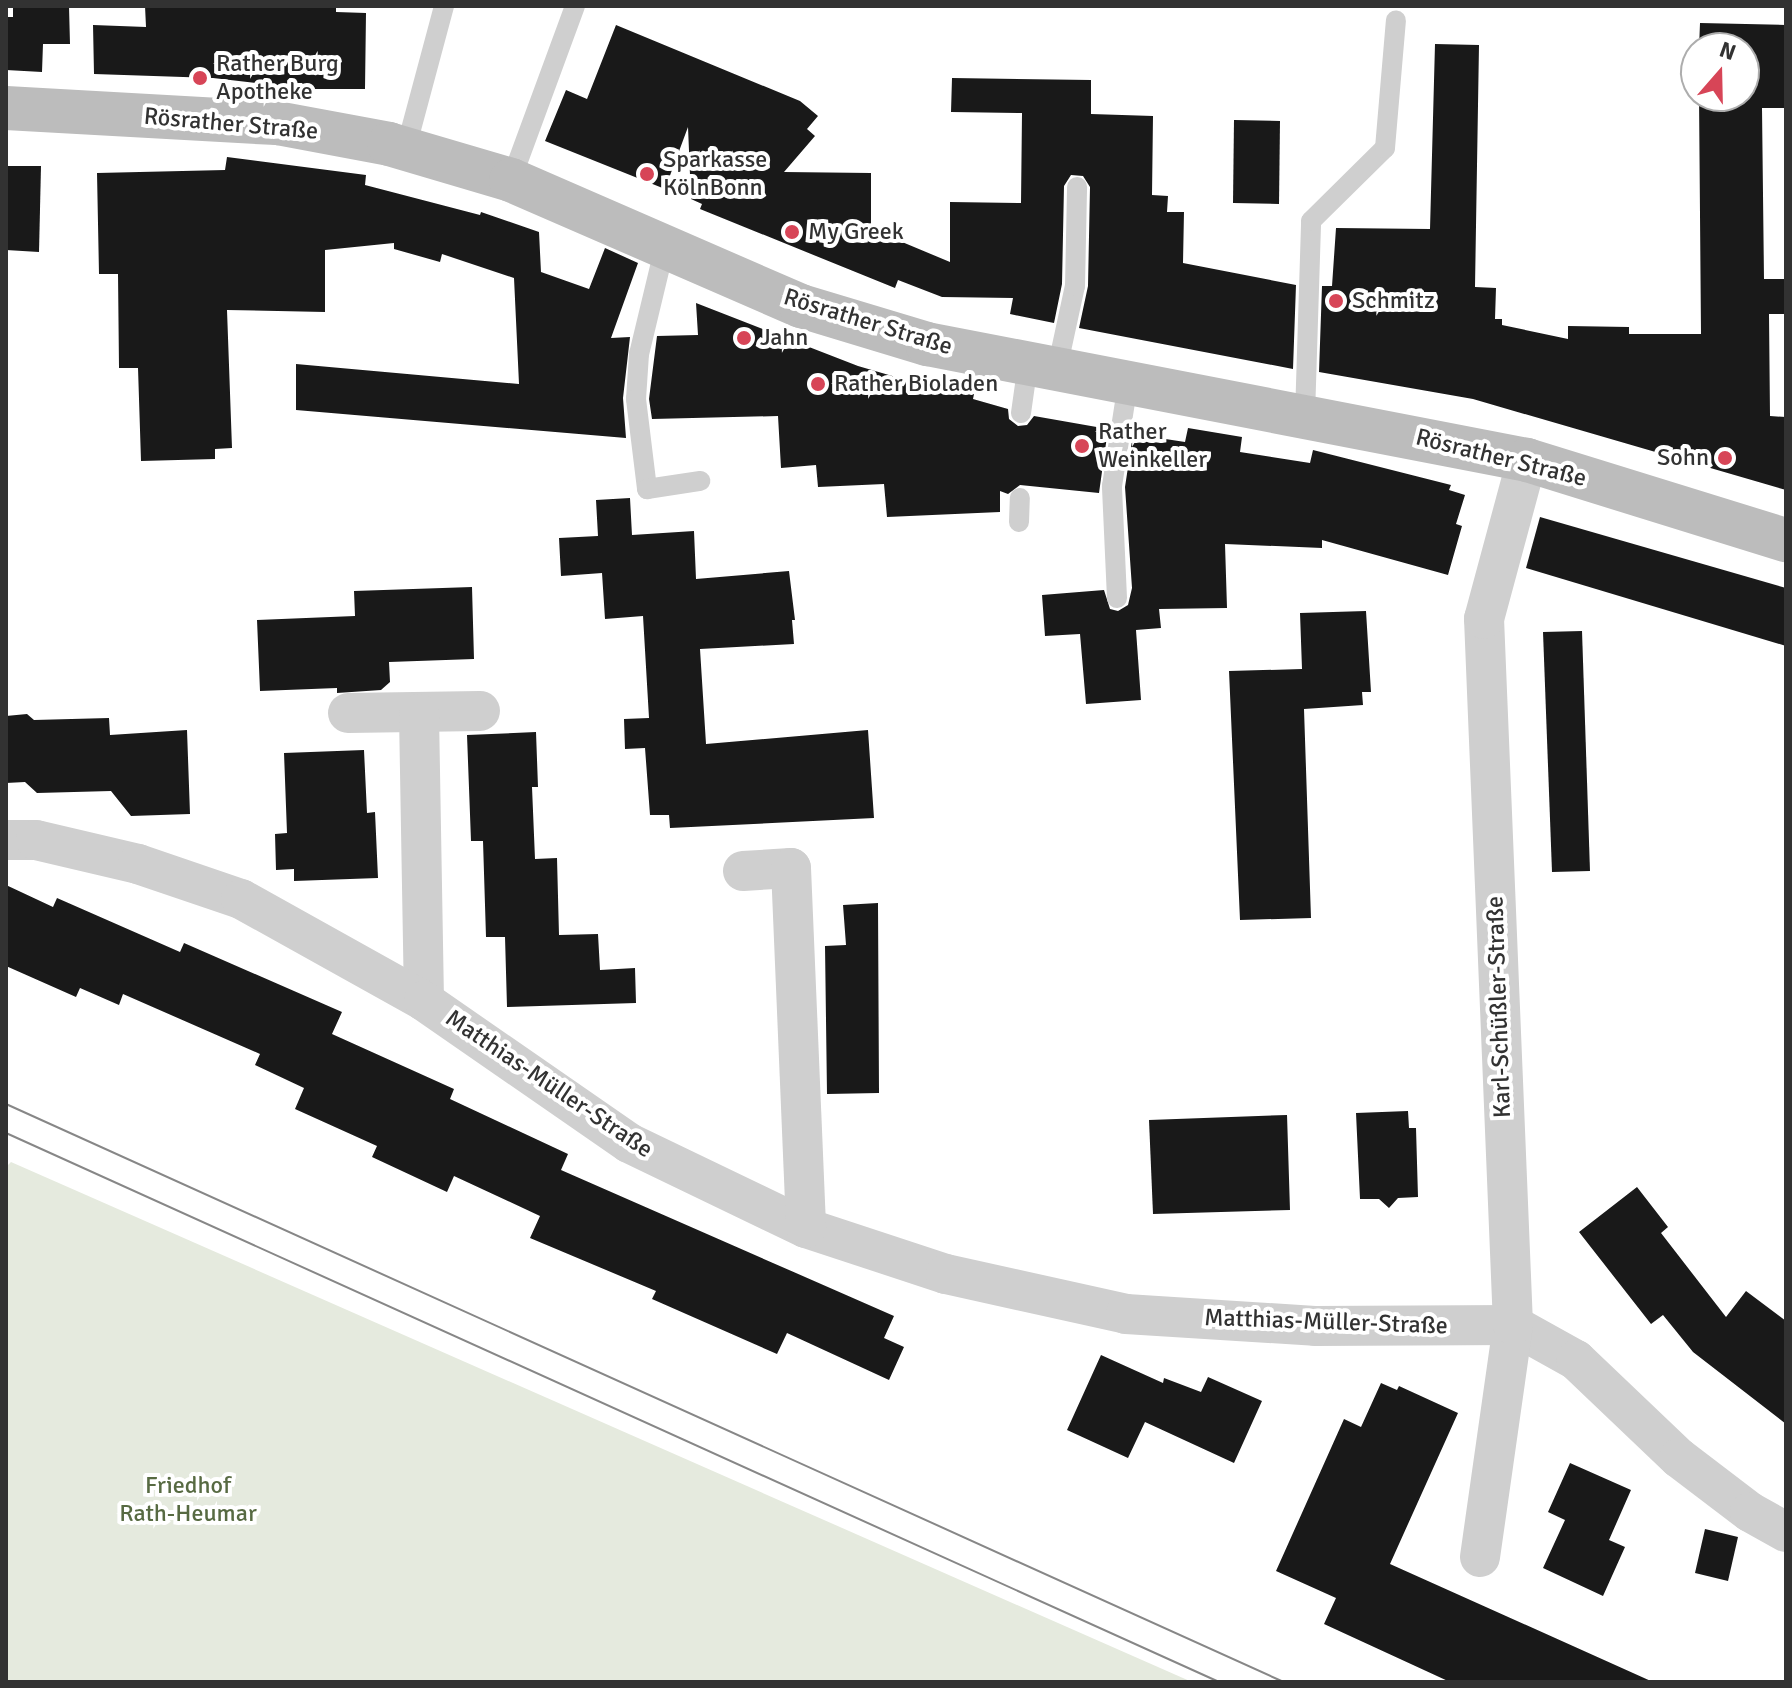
<!DOCTYPE html>
<html>
<head>
<meta charset="utf-8">
<style>
  body { margin:0 }
  #map { position:relative; width:1792px; height:1688px; overflow:hidden; background:#fff; font-family:Signika,sans-serif }
  div>[style] { position:absolute }
  .green>* { inset:0; background:#e5eade }
  .building>* { inset:0; background:#191919 }
  .lane>* { height:20px; margin:-10px; padding:0 10px; transform-origin:10px; border-radius:10px; background:#cfcfcf }
  .street>* { height:40px; margin:-20px; padding:0 20px; transform-origin:20px; border-radius:20px; background:#cfcfcf }
  .secondary>* { height:44px; margin:-22px; padding:0 22px; transform-origin:22px; border-radius:22px; background:#bcbcbc }
  .tram>* { height:2px; margin:-1px; padding:0 1px; transform-origin:1px; border-radius:1px; background:#878787 }
  .dots>* { width:22px; height:22px; translate:-50% -50%; box-sizing:border-box; border:4px solid #fff; border-radius:50% }
  span { translate:-50% -50%; white-space:nowrap; text-align:center; line-height:1.15; -webkit-text-stroke:8px #fff; paint-order:stroke }
  .poi-label { font-size:24px; color:#323232 }
  .left { translate:0 -50%; text-align:left }
  .right { translate:-100% -50%; text-align:right }
  .street-label { font-size:24px; color:#323232 }
  .park-label { font-size:24px; color:#576a42 }
  .frame { position:absolute; inset:0; border:8px solid #323232; pointer-events:none }
  .north { position:absolute; left:1680px; top:32px; width:80px; height:80px; box-sizing:border-box; background:#fff; border:2px solid #adadad; border-radius:50%; rotate:20deg; font-size:22px; font-weight:700; line-height:32px; text-align:center; color:#323232 }
  .north::after { content:''; display:block; margin:auto; width:28px; height:36px; background:#d74557; clip-path:polygon(50% 0,100% 100%,50% 72%,0 100%) }
</style>
</head>
<body>
<div id="map">
  <div class="green">
    <div style="clip-path:polygon(11px 1162px,1192px 1682px,6px 1682px,6px 1167px)"></div>
  </div>
  <div class="building">
    <div style="clip-path:polygon(13px 6px,69px 6px,70px 44px,43px 44px,42px 72px,6px 70px,6px 17px,13px 17px)"></div>
    <div style="clip-path:polygon(145px 6px,336px 6px,336px 12px,366px 13px,365px 89px,306px 89px,213px 78px,94px 74px,93px 25px,146px 27px)"></div>
    <div style="clip-path:polygon(1700px 23px,1786px 25px,1786px 108px,1762px 108px,1764px 279px,1786px 279px,1786px 314px,1769px 314px,1770px 416px,1786px 417px,1786px 490px,1473px 399px,1319px 372px,1322px 286px,1332px 286px,1336px 228px,1430px 229px,1435px 44px,1479px 45px,1475px 287px,1496px 288px,1495px 319px,1502px 319px,1502px 325px,1568px 339px,1568px 326px,1629px 327px,1629px 334px,1701px 334px,1699px 96px,1744px 96px,1744px 48px,1699px 48px)"></div>
    <div style="clip-path:polygon(616px 25px,800px 101px,818px 116px,807px 129px,815px 136px,784px 172px,871px 173px,871px 229px,950px 262px,950px 202px,1021px 203px,1022px 113px,951px 112px,952px 78px,1091px 80px,1091px 114px,1153px 116px,1152px 195px,1168px 196px,1167px 212px,1184px 212px,1183px 263px,1296px 285px,1293px 369px,1079px 328px,1088px 286px,1090px 187px,1083px 176px,1071px 175px,1064px 186px,1062px 284px,1054px 323px,1010px 314px,1013px 298px,942px 297px,898px 280px,895px 288px,700px 209px,702px 204px,691px 199px,688px 127px,665px 189px,545px 141px,566px 90px,587px 99px)"></div>
    <div style="clip-path:polygon(1234px 120px,1280px 121px,1279px 204px,1233px 203px)"></div>
    <div style="clip-path:polygon(227px 157px,366px 175px,365px 185px,480px 215px,481px 212px,539px 232px,541px 272px,589px 289px,605px 248px,638px 263px,611px 338px,630px 337px,623px 398px,626px 438px,296px 410px,296px 364px,519px 384px,514px 278px,442px 254px,440px 262px,394px 249px,394px 243px,325px 250px,325px 312px,227px 310px,232px 448px,215px 449px,215px 459px,141px 461px,138px 368px,119px 368px,118px 274px,99px 274px,97px 173px,225px 170px)"></div>
    <div style="clip-path:polygon(6px 166px,41px 166px,39px 252px,6px 250px)"></div>
    <div style="clip-path:polygon(696px 303px,858px 366px,930px 387px,932px 383px,974px 394px,973px 399px,1008px 409px,1009px 419px,1018px 426px,1027px 425px,1034px 416px,1108px 429px,1099px 493px,1020px 485px,1008px 494px,1000px 491px,1000px 512px,887px 517px,884px 484px,818px 487px,816px 465px,781px 468px,778px 416px,652px 419px,649px 399px,657px 336px,698px 335px)"></div>
    <div style="clip-path:polygon(1188px 428px,1242px 437px,1240px 452px,1310px 463px,1313px 450px,1451px 485px,1449px 490px,1465px 495px,1456px 524px,1462px 526px,1448px 575px,1322px 540px,1322px 548px,1225px 544px,1227px 608px,1159px 609px,1161px 628px,1136px 630px,1141px 700px,1086px 704px,1080px 634px,1045px 636px,1042px 595px,1104px 590px,1110px 609px,1118px 611px,1128px 605px,1132px 588px,1125px 487px,1133px 434px,1185px 442px)"></div>
    <div style="clip-path:polygon(630px 498px,632px 535px,694px 531px,696px 579px,789px 571px,795px 620px,792px 620px,794px 644px,700px 649px,706px 744px,868px 730px,874px 818px,670px 828px,669px 815px,650px 815px,645px 748px,625px 749px,624px 719px,649px 718px,643px 616px,605px 619px,602px 573px,561px 576px,559px 538px,598px 536px,596px 500px)"></div>
    <div style="clip-path:polygon(1540px 517px,1786px 588px,1786px 646px,1526px 568px)"></div>
    <div style="clip-path:polygon(472px 587px,474px 659px,389px 662px,390px 682px,381px 690px,337px 693px,337px 688px,260px 691px,257px 620px,355px 616px,354px 591px)"></div>
    <div style="clip-path:polygon(1366px 611px,1371px 692px,1362px 692px,1363px 705px,1304px 709px,1311px 918px,1240px 920px,1229px 671px,1302px 669px,1300px 613px)"></div>
    <div style="clip-path:polygon(1582px 631px,1590px 871px,1552px 872px,1543px 632px)"></div>
    <div style="clip-path:polygon(27px 714px,34px 720px,109px 718px,110px 735px,187px 730px,190px 814px,131px 816px,111px 791px,37px 793px,25px 782px,6px 783px,6px 716px)"></div>
    <div style="clip-path:polygon(536px 732px,538px 787px,532px 787px,535px 859px,557px 858px,559px 935px,598px 934px,600px 970px,635px 968px,636px 1003px,507px 1007px,505px 937px,486px 937px,483px 841px,471px 841px,467px 735px)"></div>
    <div style="clip-path:polygon(364px 750px,367px 813px,375px 812px,378px 878px,294px 881px,294px 869px,276px 870px,275px 834px,287px 833px,284px 753px)"></div>
    <div style="clip-path:polygon(6px 885px,53px 907px,57px 898px,180px 952px,184px 943px,342px 1012px,332px 1034px,454px 1089px,450px 1099px,568px 1154px,561px 1170px,894px 1316px,884px 1338px,904px 1347px,889px 1380px,787px 1333px,777px 1354px,652px 1299px,656px 1291px,530px 1238px,540px 1216px,454px 1176px,447px 1192px,372px 1157px,377px 1146px,295px 1109px,304px 1088px,255px 1065px,260px 1054px,123px 994px,119px 1005px,80px 988px,76px 997px,6px 966px)"></div>
    <div style="clip-path:polygon(878px 903px,879px 1093px,827px 1094px,825px 946px,846px 945px,843px 905px)"></div>
    <div style="clip-path:polygon(1408px 1111px,1409px 1128px,1416px 1128px,1418px 1197px,1398px 1198px,1389px 1208px,1379px 1199px,1360px 1199px,1356px 1113px)"></div>
    <div style="clip-path:polygon(1287px 1115px,1290px 1210px,1153px 1214px,1149px 1120px)"></div>
    <div style="clip-path:polygon(1637px 1187px,1668px 1227px,1661px 1233px,1726px 1317px,1746px 1291px,1786px 1321px,1786px 1424px,1693px 1352px,1663px 1315px,1651px 1324px,1579px 1232px)"></div>
    <div style="clip-path:polygon(1101px 1355px,1163px 1383px,1164px 1378px,1201px 1392px,1208px 1377px,1262px 1401px,1234px 1463px,1145px 1422px,1128px 1458px,1067px 1430px)"></div>
    <div style="clip-path:polygon(1381px 1383px,1397px 1390px,1399px 1386px,1458px 1413px,1390px 1564px,1653px 1682px,1450px 1682px,1324px 1624px,1336px 1598px,1276px 1571px,1344px 1419px,1361px 1427px)"></div>
    <div style="clip-path:polygon(1570px 1463px,1631px 1490px,1609px 1540px,1625px 1547px,1603px 1596px,1543px 1568px,1565px 1520px,1548px 1512px)"></div>
    <div style="clip-path:polygon(1705px 1529px,1738px 1537px,1728px 1581px,1695px 1573px)"></div>
  </div>
  <div class="lane">
    <div style="left:406px;top:148px;width:147px;rotate:-75deg"></div>
    <div style="left:511px;top:180px;width:185px;rotate:-69.8deg"></div>
    <div style="left:665px;top:246px;width:111px;rotate:103.5deg"></div>
    <div style="left:639px;top:354px;width:45px;rotate:93.8deg"></div>
    <div style="left:636px;top:399px;width:91px;rotate:83deg"></div>
    <div style="left:647px;top:489px;width:54px;rotate:-8.6deg"></div>
    <div style="left:1057px;top:369px;width:85px;rotate:-77.8deg"></div>
    <div style="left:1075px;top:286px;width:99px;rotate:-88.8deg"></div>
    <div style="left:1021px;top:413px;width:50px;rotate:-82deg"></div>
    <div style="left:1305px;top:416px;width:195px;rotate:-88.2deg"></div>
    <div style="left:1311px;top:221px;width:104px;rotate:-44.6deg"></div>
    <div style="left:1385px;top:148px;width:128px;rotate:-85.1deg"></div>
    <div style="left:1019px;top:522px;width:24px;rotate:-88deg"></div>
    <div style="left:1117px;top:598px;width:112px;rotate:-92.6deg"></div>
    <div style="left:1112px;top:486px;width:104px;rotate:-81.2deg"></div>
  </div>
  <div class="street">
    <div style="left:348px;top:713px;width:132px;rotate:-0.9deg"></div>
    <div style="left:419px;top:714px;width:287px;rotate:89deg"></div>
    <div style="left:6px;top:840px;width:30px"></div>
    <div style="left:36px;top:840px;width:105px;rotate:13.2deg"></div>
    <div style="left:138px;top:864px;width:109px;rotate:18.8deg"></div>
    <div style="left:241px;top:899px;width:210px;rotate:29.1deg"></div>
    <div style="left:424px;top:1001px;width:249px;rotate:34.7deg"></div>
    <div style="left:629px;top:1143px;width:196px;rotate:25.7deg"></div>
    <div style="left:806px;top:1228px;width:147px;rotate:18.2deg"></div>
    <div style="left:946px;top:1274px;width:184px;rotate:12.5deg"></div>
    <div style="left:1126px;top:1314px;width:189px;rotate:3.6deg"></div>
    <div style="left:1315px;top:1326px;width:198px;rotate:-0.3deg"></div>
    <div style="left:1513px;top:1325px;width:72px;rotate:29.1deg"></div>
    <div style="left:1576px;top:1360px;width:142px;rotate:43.6deg"></div>
    <div style="left:1679px;top:1458px;width:89px;rotate:37.3deg"></div>
    <div style="left:1750px;top:1512px;width:41px;rotate:29.1deg"></div>
    <div style="left:743px;top:871px;width:48px;rotate:-3.6deg"></div>
    <div style="left:791px;top:868px;width:360px;rotate:87.6deg"></div>
    <div style="left:1480px;top:1557px;width:234px;rotate:-81.9deg"></div>
    <div style="left:1513px;top:1325px;width:707px;rotate:-92.35deg"></div>
    <div style="left:1484px;top:619px;width:165px;rotate:-74.9deg"></div>
  </div>
  <div class="secondary">
    <div style="left:6px;top:108px;width:271px;rotate:3.2deg"></div>
    <div style="left:277px;top:123px;width:114px;rotate:10.6deg"></div>
    <div style="left:389px;top:144px;width:127px;rotate:16.4deg"></div>
    <div style="left:511px;top:180px;width:316px;rotate:23.5deg"></div>
    <div style="left:801px;top:306px;width:132px;rotate:16.8deg"></div>
    <div style="left:927px;top:344px;width:611px;rotate:10.94deg"></div>
    <div style="left:1527px;top:460px;width:271px;rotate:17.2deg"></div>
  </div>
  <div class="tram">
    <div style="left:6px;top:1104px;width:1403px;rotate:24.34deg"></div>
    <div style="left:6px;top:1133px;width:1331px;rotate:24.35deg"></div>
  </div>
  <div class="dots">
    <div style="left:200px;top:78px;background:#d74557"></div>
    <div style="left:647px;top:174px;background:#d74557"></div>
    <div style="left:792px;top:232px;background:#d74557"></div>
    <div style="left:1336px;top:301px;background:#d74557"></div>
    <div style="left:744px;top:338px;background:#d74557"></div>
    <div style="left:818px;top:384px;background:#d74557"></div>
    <div style="left:1082px;top:446px;background:#d74557"></div>
    <div style="left:1725px;top:458px;background:#d74557"></div>
  </div>
  <div class="poi-label">
    <span class="left" style="left:216px;top:78px">Rather Burg<br>Apotheke</span>
    <span class="left" style="left:663px;top:174px">Sparkasse<br>KölnBonn</span>
    <span class="left" style="left:808px;top:232px">My Greek</span>
    <span class="left" style="left:1352px;top:301px">Schmitz</span>
    <span class="left" style="left:760px;top:338px">Jahn</span>
    <span class="left" style="left:834px;top:384px">Rather Bioladen</span>
    <span class="left" style="left:1098px;top:446px">Rather<br>Weinkeller</span>
    <span class="right" style="left:1709px;top:458px">Sohn</span>
  </div>
  <div class="street-label">
    <span style="left:231px;top:124px;rotate:5deg">Rösrather Straße</span>
    <span style="left:868px;top:322px;rotate:17deg">Rösrather Straße</span>
    <span style="left:1501px;top:458px;rotate:14deg">Rösrather Straße</span>
    <span style="left:1499px;top:1007px;rotate:-92deg">Karl-Schüßler-Straße</span>
    <span style="left:549px;top:1084px;rotate:34deg">Matthias-Müller-Straße</span>
    <span style="left:1326px;top:1322px;rotate:2deg">Matthias-Müller-Straße</span>
  </div>
  <div class="park-label">
    <span style="left:188px;top:1500px">Friedhof<br>Rath-Heumar</span>
  </div>
  <div class="frame"></div>
  <div class="north">N</div>
</div>
</body>
</html>
